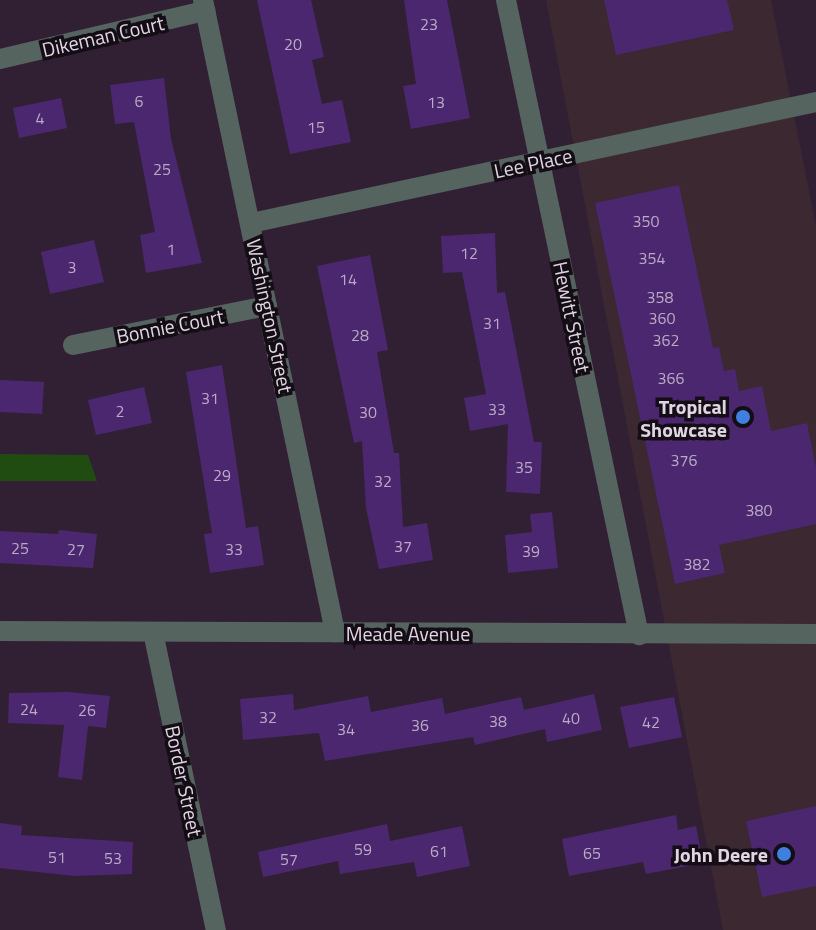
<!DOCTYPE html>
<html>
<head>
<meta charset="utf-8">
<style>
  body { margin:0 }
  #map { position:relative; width:816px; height:930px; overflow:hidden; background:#312033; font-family:"Titillium Web",sans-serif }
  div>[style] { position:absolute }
  .commercial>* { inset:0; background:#3b2830 }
  .green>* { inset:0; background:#204c11 }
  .building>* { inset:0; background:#4b276f }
  .street>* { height:20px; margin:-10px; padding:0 10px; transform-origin:10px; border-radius:10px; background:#566460 }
  .dots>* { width:22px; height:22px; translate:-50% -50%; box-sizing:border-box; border:4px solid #140d15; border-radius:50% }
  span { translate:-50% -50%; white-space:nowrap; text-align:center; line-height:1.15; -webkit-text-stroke:7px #140d15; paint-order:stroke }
  .number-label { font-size:16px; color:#bbaac5 }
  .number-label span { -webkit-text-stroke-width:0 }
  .street-label { font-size:20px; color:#e0d5e2 }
  .poi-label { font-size:20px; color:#e0d5e2; font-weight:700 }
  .right { translate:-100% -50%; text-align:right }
</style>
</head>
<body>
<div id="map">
  <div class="commercial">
    <div style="clip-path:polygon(546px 0,771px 0,816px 226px,816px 930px,723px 930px)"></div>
  </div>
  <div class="green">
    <div style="clip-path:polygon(0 454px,88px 455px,97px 481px,0 481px)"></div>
  </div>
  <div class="building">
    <div style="clip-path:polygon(257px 0,311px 0,324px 57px,312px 60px,322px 104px,342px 100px,351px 142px,290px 154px)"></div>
    <div style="clip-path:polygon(404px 0,447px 0,470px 118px,411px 129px,403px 86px,416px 84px)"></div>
    <div style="clip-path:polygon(604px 0,727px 0,734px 30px,616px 55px)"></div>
    <div style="clip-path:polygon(164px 78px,171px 139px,202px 263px,146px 273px,140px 235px,155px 232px,134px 122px,115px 124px,110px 85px)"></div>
    <div style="clip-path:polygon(61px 98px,67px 128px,19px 138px,13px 108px)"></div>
    <div style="clip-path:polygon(679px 185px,713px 348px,719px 347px,724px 371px,735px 369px,739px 391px,762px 386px,771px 431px,807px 423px,816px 468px,816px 524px,719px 545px,725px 573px,675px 584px,595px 203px)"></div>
    <div style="clip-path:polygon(495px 233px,497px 293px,505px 292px,534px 442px,542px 442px,540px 494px,506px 492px,508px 424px,470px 431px,464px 398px,486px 394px,462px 272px,443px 273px,441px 236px)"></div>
    <div style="clip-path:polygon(94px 240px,104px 282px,50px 294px,41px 252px)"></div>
    <div style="clip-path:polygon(370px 255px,388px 350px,377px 352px,394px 453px,399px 453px,403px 527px,427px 523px,433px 560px,379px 569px,366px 508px,362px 441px,354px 443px,317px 266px)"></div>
    <div style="clip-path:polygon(222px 365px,246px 528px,258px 526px,264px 565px,210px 573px,204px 534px,212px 533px,186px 372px)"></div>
    <div style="clip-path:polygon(0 380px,44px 382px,42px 414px,0 412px)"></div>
    <div style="clip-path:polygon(144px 387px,152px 423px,96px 435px,88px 400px)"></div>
    <div style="clip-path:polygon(552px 512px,558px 568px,508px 573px,505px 535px,532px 532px,530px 514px)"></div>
    <div style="clip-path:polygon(59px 530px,97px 534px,93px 568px,0 563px,0 531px,58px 534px)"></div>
    <div style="clip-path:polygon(68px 692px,110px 696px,106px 728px,88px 726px,82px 780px,58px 777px,64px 725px,8px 723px,9px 693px)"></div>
    <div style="clip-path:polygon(293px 694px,294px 710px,368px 696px,371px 712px,442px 698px,445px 714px,521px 697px,524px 710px,594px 694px,602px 730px,547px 742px,545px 729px,475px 745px,473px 737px,325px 761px,319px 733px,243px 740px,240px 699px)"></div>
    <div style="clip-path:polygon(674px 697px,682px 737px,629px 748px,620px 707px)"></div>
    <div style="clip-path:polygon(816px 806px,816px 886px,762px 897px,746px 821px)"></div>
    <div style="clip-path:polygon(676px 815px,678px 830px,696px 826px,703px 863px,646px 874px,643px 862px,569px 876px,562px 839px)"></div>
    <div style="clip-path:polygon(0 823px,22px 826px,21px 835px,133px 842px,132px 874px,75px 876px,0 868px)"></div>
    <div style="clip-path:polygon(387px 824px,390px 841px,462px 826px,470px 866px,417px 877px,414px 862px,340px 874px,338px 861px,263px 877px,258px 852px)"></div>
  </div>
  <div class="street">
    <div style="left:203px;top:0;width:646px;rotate:78.2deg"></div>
    <div style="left:506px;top:0;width:649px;rotate:78.17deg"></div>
    <div style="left:0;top:59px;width:211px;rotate:-13.2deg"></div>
    <div style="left:251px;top:223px;width:578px;rotate:-12.09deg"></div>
    <div style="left:73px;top:345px;width:198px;rotate:-11.4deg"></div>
    <div style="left:0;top:631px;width:816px;rotate:0.21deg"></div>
    <div style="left:153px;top:632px;width:305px;rotate:78.1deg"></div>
  </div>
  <div class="dots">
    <div style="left:743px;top:417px;background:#3f7fe0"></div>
    <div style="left:784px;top:854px;background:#3f7fe0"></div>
  </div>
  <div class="number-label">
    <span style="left:429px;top:24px">23</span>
    <span style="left:293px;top:44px">20</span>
    <span style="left:139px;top:101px">6</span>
    <span style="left:436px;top:102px">13</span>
    <span style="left:40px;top:118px">4</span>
    <span style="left:316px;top:127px">15</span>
    <span style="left:162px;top:169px">25</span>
    <span style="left:646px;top:221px">350</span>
    <span style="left:171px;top:249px">1</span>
    <span style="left:469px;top:253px">12</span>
    <span style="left:652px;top:258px">354</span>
    <span style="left:72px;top:267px">3</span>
    <span style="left:348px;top:279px">14</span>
    <span style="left:660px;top:297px">358</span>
    <span style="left:662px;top:318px">360</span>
    <span style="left:492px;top:323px">31</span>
    <span style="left:360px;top:335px">28</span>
    <span style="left:666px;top:340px">362</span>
    <span style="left:671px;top:378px">366</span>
    <span style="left:210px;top:398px">31</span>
    <span style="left:497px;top:409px">33</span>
    <span style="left:120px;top:411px">2</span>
    <span style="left:368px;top:412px">30</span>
    <span style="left:684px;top:460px">376</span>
    <span style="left:524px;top:467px">35</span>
    <span style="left:222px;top:475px">29</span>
    <span style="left:383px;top:481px">32</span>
    <span style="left:759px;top:510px">380</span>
    <span style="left:403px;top:546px">37</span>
    <span style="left:20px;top:548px">25</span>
    <span style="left:76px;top:549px">27</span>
    <span style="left:234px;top:549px">33</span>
    <span style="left:531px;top:551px">39</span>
    <span style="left:697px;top:564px">382</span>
    <span style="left:29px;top:709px">24</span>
    <span style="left:87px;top:710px">26</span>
    <span style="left:268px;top:717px">32</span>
    <span style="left:571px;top:718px">40</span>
    <span style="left:498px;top:721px">38</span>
    <span style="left:651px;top:722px">42</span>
    <span style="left:420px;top:725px">36</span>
    <span style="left:346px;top:729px">34</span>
    <span style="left:363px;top:849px">59</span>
    <span style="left:439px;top:851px">61</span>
    <span style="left:592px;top:853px">65</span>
    <span style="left:57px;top:857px">51</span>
    <span style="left:113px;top:858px">53</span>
    <span style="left:289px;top:859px">57</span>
  </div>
  <div class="street-label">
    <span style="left:103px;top:36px;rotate:-13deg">Dikeman Court</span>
    <span style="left:533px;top:163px;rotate:-12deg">Lee Place</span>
    <span style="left:270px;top:316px;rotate:78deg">Washington Street</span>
    <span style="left:572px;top:317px;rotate:78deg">Hewitt Street</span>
    <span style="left:170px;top:326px;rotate:-11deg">Bonnie Court</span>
    <span style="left:408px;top:633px">Meade Avenue</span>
    <span style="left:184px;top:781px;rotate:78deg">Border Street</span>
  </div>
  <div class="poi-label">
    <span class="right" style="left:727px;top:418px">Tropical<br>Showcase</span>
    <span class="right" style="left:768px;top:854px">John Deere</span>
  </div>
</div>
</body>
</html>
